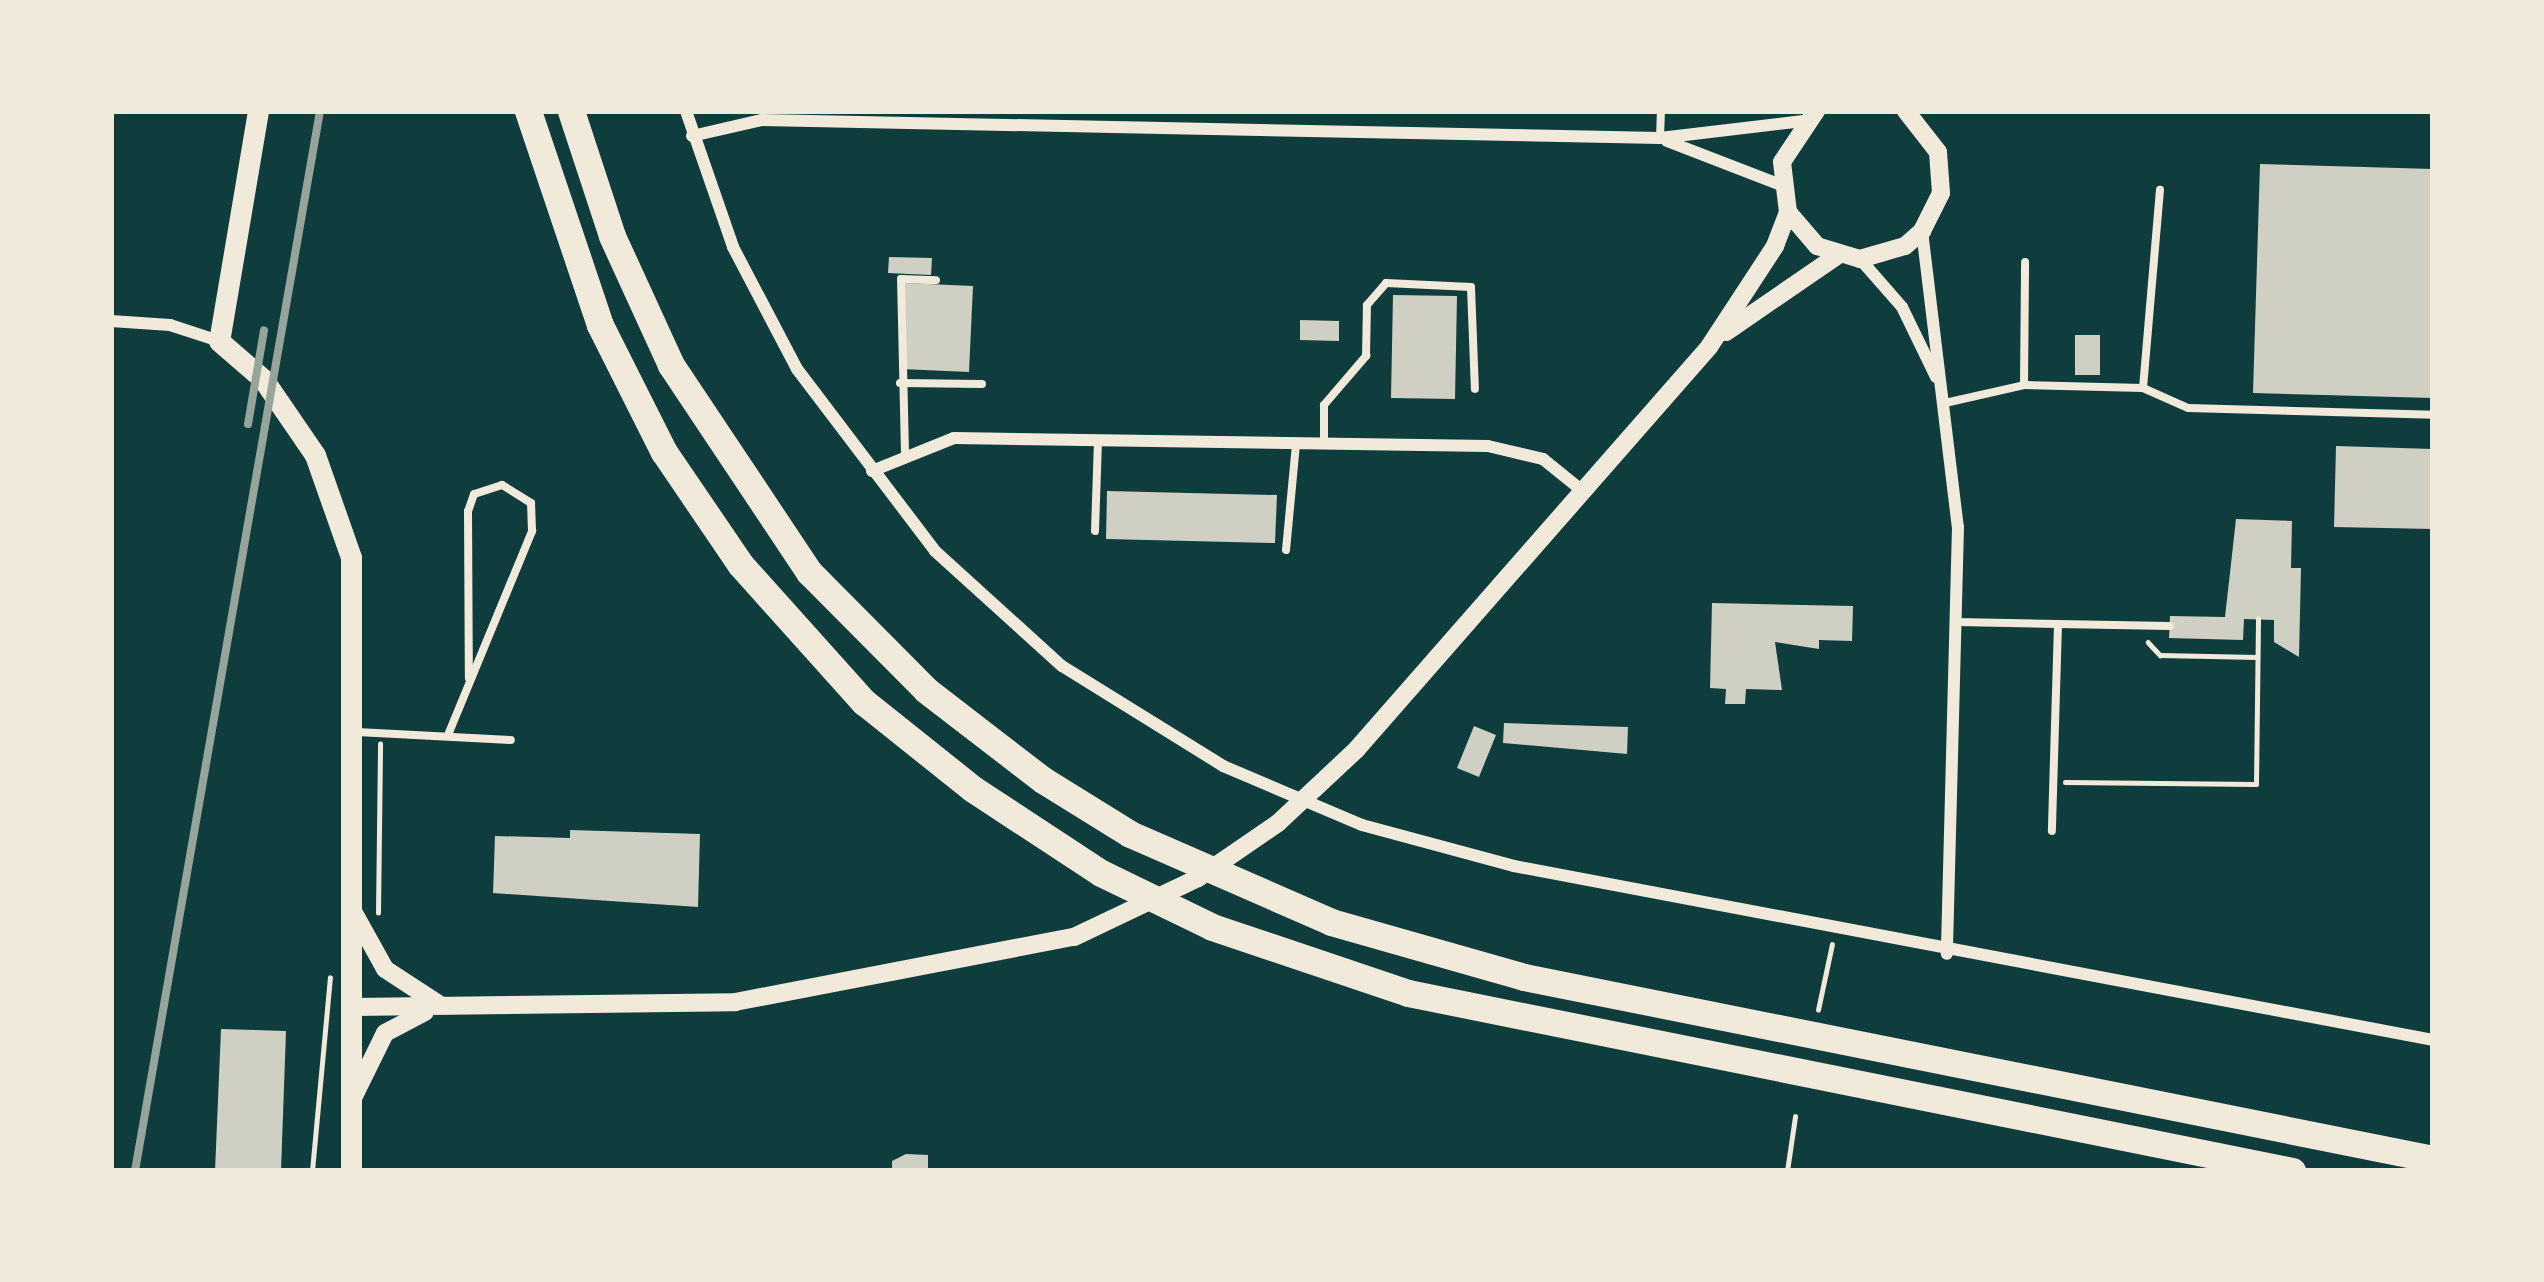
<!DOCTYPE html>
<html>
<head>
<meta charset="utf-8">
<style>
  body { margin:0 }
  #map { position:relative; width:2544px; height:1282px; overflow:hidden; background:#0f3d3e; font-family:"Archivo Narrow",sans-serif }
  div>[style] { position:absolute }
  .building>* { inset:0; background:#cfcfc3 }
  .path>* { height:4.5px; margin:-2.25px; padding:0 2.25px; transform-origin:2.25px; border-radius:2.25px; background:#f1e9da }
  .service>* { height:8px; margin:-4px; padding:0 4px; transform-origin:4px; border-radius:4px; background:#f1e9da }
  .minor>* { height:12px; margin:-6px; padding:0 6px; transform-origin:6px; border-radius:6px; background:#f1e9da }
  .tertiary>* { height:18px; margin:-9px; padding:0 9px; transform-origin:9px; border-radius:9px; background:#f1e9da }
  .secondary>* { height:21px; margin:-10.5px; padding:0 10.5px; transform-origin:10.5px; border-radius:10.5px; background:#f1e9da }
  .motorway>* { height:27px; margin:-13.5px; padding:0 13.5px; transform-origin:13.5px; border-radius:13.5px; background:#f1e9da }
  .rail>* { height:8px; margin:-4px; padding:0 4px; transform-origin:4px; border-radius:4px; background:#97a49c }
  span { translate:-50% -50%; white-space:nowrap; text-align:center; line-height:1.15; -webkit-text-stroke:10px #f1e9da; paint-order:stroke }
  .frame { position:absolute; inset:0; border:114px solid #f1e9da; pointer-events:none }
</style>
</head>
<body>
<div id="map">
  <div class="building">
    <div style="clip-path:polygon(2260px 164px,2433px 169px,2433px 398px,2253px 393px)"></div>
    <div style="clip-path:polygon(889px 257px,932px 258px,931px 275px,888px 273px)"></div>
    <div style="clip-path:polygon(905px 283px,973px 286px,969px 372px,901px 369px)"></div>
    <div style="clip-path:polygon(1393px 295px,1457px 296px,1455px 399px,1391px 398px)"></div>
    <div style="clip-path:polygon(1300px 320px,1339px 321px,1339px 341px,1300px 340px)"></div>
    <div style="clip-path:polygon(2075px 335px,2100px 335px,2100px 375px,2075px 375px)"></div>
    <div style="clip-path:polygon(2336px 446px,2433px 449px,2433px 529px,2334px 527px)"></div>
    <div style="clip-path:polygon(1107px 491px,1277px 495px,1275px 543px,1106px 539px)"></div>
    <div style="clip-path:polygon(2236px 519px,2292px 521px,2291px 568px,2301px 568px,2299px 657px,2274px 642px,2274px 620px,2244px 619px,2243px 640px,2169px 638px,2170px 616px,2225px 617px)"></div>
    <div style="clip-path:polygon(1712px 603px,1853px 606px,1852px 641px,1819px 640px,1819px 649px,1775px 642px,1782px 690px,1746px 689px,1745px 704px,1725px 704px,1726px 689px,1710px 688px)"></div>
    <div style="clip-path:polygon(1504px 723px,1628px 727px,1627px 754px,1503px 743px)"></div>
    <div style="clip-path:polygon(1474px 726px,1496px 735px,1479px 777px,1457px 768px)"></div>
    <div style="clip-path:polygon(570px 830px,700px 834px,698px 907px,493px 893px,495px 836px,570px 838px)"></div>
    <div style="clip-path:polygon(221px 1029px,286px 1031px,281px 1171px,215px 1171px)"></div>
    <div style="clip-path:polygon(906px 1154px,928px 1155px,928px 1171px,892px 1171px,892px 1161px)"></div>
  </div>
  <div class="path">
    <div style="left:2148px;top:642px;width:18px;rotate:47deg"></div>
    <div style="left:2160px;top:655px;width:97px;rotate:1.2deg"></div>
    <div style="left:2065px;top:782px;width:191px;rotate:0.6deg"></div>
    <div style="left:2256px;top:784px;width:165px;rotate:-89.3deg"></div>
    <div style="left:378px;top:913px;width:169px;rotate:-89.3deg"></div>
    <div style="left:1818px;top:1010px;width:67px;rotate:-78deg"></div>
    <div style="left:312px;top:1171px;width:194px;rotate:-84.7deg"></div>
    <div style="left:1787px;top:1171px;width:55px;rotate:-81.6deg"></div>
  </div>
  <div class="service">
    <div style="left:1660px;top:138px;width:27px;rotate:-88deg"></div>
    <div style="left:900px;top:383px;width:82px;rotate:0.7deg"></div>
    <div style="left:2024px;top:385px;width:123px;rotate:-89.5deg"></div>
    <div style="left:2143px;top:388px;width:199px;rotate:-85.1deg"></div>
    <div style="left:1945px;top:403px;width:81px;rotate:-12.8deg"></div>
    <div style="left:2024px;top:385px;width:119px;rotate:1.4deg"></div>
    <div style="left:2143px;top:388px;width:49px;rotate:24deg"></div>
    <div style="left:2188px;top:408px;width:245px;rotate:1.6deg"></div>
    <div style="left:1324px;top:444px;width:39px;rotate:-90deg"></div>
    <div style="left:1324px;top:405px;width:65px;rotate:-49.4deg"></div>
    <div style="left:1366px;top:356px;width:51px;rotate:-88.9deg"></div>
    <div style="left:1367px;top:305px;width:29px;rotate:-49deg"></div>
    <div style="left:1386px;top:283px;width:85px;rotate:2.7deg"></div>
    <div style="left:1471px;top:287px;width:102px;rotate:87.8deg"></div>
    <div style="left:905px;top:453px;width:174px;rotate:-91.3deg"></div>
    <div style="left:901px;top:279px;width:35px;rotate:2deg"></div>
    <div style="left:1095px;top:531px;width:90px;rotate:-88.1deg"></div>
    <div style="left:1286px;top:550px;width:106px;rotate:-84.6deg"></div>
    <div style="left:1956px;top:622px;width:102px;rotate:1.1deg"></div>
    <div style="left:2058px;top:624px;width:207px;rotate:91.7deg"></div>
    <div style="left:2058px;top:624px;width:112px;rotate:1deg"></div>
    <div style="left:357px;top:732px;width:154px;rotate:3deg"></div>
    <div style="left:448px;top:735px;width:221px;rotate:-67.6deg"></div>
    <div style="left:532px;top:531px;width:28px;rotate:-92deg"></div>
    <div style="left:531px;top:503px;width:34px;rotate:-148deg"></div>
    <div style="left:502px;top:485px;width:29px;rotate:162deg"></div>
    <div style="left:474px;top:494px;width:18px;rotate:109deg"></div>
    <div style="left:468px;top:511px;width:167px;rotate:89.7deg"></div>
  </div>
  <div class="minor">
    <div style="left:686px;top:111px;width:144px;rotate:70.9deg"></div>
    <div style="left:733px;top:247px;width:138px;rotate:62.3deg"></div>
    <div style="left:797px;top:369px;width:228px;rotate:52.8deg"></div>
    <div style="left:935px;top:551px;width:171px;rotate:42.2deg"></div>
    <div style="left:1062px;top:666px;width:190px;rotate:31.8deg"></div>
    <div style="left:1223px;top:766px;width:151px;rotate:23deg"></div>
    <div style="left:1362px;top:825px;width:157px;rotate:15.1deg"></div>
    <div style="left:1514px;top:866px;width:935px;rotate:10.72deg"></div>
    <div style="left:692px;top:136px;width:72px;rotate:-12.9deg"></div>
    <div style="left:762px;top:120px;width:898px;rotate:1.15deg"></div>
    <div style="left:1660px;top:138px;width:144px;rotate:-6.8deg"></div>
    <div style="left:1667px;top:141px;width:122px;rotate:21.1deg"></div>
    <div style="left:1922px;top:231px;width:298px;rotate:83.1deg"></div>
    <div style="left:1958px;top:527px;width:427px;rotate:91.5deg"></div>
    <div style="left:1860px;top:259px;width:64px;rotate:48.8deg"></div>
    <div style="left:1902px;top:307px;width:78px;rotate:64.1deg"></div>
    <div style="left:111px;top:321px;width:59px;rotate:3.9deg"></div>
    <div style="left:170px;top:325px;width:52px;rotate:18.1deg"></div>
    <div style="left:872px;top:471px;width:88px;rotate:-21.9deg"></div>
    <div style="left:954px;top:438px;width:534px;rotate:0.86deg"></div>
    <div style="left:1488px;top:446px;width:57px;rotate:13.3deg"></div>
    <div style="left:1543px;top:459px;width:48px;rotate:39deg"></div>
  </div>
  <div class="tertiary">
    <div style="left:1816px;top:111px;width:61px;rotate:123.7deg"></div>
    <div style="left:1782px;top:162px;width:50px;rotate:83.2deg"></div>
    <div style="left:1788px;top:212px;width:45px;rotate:49.5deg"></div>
    <div style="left:1817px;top:246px;width:45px;rotate:16.8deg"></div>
    <div style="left:1860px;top:259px;width:47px;rotate:-16.1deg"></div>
    <div style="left:1905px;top:246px;width:23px;rotate:-41deg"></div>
    <div style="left:1922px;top:231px;width:42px;rotate:-63.4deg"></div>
    <div style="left:1941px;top:193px;width:41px;rotate:-94.2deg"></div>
    <div style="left:1938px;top:152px;width:52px;rotate:-128deg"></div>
    <div style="left:1726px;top:332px;width:136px;rotate:-34.5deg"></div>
    <div style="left:354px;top:913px;width:64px;rotate:61deg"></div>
    <div style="left:385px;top:969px;width:66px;rotate:33.2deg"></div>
    <div style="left:353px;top:1007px;width:382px;rotate:-0.7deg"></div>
    <div style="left:735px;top:1002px;width:345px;rotate:-10.9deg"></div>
    <div style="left:1074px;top:937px;width:137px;rotate:-25.4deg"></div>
    <div style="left:1198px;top:878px;width:97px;rotate:-34.5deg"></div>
    <div style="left:1278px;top:823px;width:107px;rotate:-43.1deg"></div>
    <div style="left:1356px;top:750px;width:536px;rotate:-48.78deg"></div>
    <div style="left:1709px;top:347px;width:121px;rotate:-56.8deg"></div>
    <div style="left:1775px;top:246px;width:36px;rotate:-69deg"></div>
    <div style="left:354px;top:1096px;width:70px;rotate:-63.8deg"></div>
    <div style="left:385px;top:1033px;width:45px;rotate:-27.7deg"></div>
  </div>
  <div class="secondary">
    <div style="left:258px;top:111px;width:233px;rotate:99.6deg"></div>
    <div style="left:219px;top:341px;width:58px;rotate:40.8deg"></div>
    <div style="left:263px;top:379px;width:92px;rotate:55.6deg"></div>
    <div style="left:315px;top:455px;width:108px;rotate:70.6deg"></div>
    <div style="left:351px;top:557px;width:614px;rotate:90deg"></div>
  </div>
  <div class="motorway">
    <div style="left:528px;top:111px;width:226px;rotate:71.4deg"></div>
    <div style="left:600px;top:325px;width:142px;rotate:63.3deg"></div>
    <div style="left:664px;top:452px;width:135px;rotate:55.8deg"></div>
    <div style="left:740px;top:564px;width:186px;rotate:48.1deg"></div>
    <div style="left:864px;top:702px;width:139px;rotate:38.6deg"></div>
    <div style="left:973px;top:789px;width:153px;rotate:33.3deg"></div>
    <div style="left:1101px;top:873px;width:123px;rotate:25.9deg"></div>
    <div style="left:1212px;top:927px;width:207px;rotate:18.6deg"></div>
    <div style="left:1408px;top:993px;width:902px;rotate:11.38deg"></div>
    <div style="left:571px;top:111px;width:132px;rotate:71.8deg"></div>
    <div style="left:612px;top:236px;width:142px;rotate:65.4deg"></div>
    <div style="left:671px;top:365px;width:249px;rotate:56.3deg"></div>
    <div style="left:809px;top:572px;width:166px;rotate:45.2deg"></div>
    <div style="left:926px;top:690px;width:148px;rotate:37.6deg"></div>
    <div style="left:1043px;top:780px;width:102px;rotate:31.8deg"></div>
    <div style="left:1130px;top:834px;width:219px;rotate:23.6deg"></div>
    <div style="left:1331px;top:922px;width:201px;rotate:15.9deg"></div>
    <div style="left:1524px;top:977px;width:927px;rotate:11.32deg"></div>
  </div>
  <div class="rail">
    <div style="left:248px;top:424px;width:95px;rotate:-80.3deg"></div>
    <div style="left:135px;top:1171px;width:1076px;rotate:-80.1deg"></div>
  </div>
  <div class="frame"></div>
</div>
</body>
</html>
